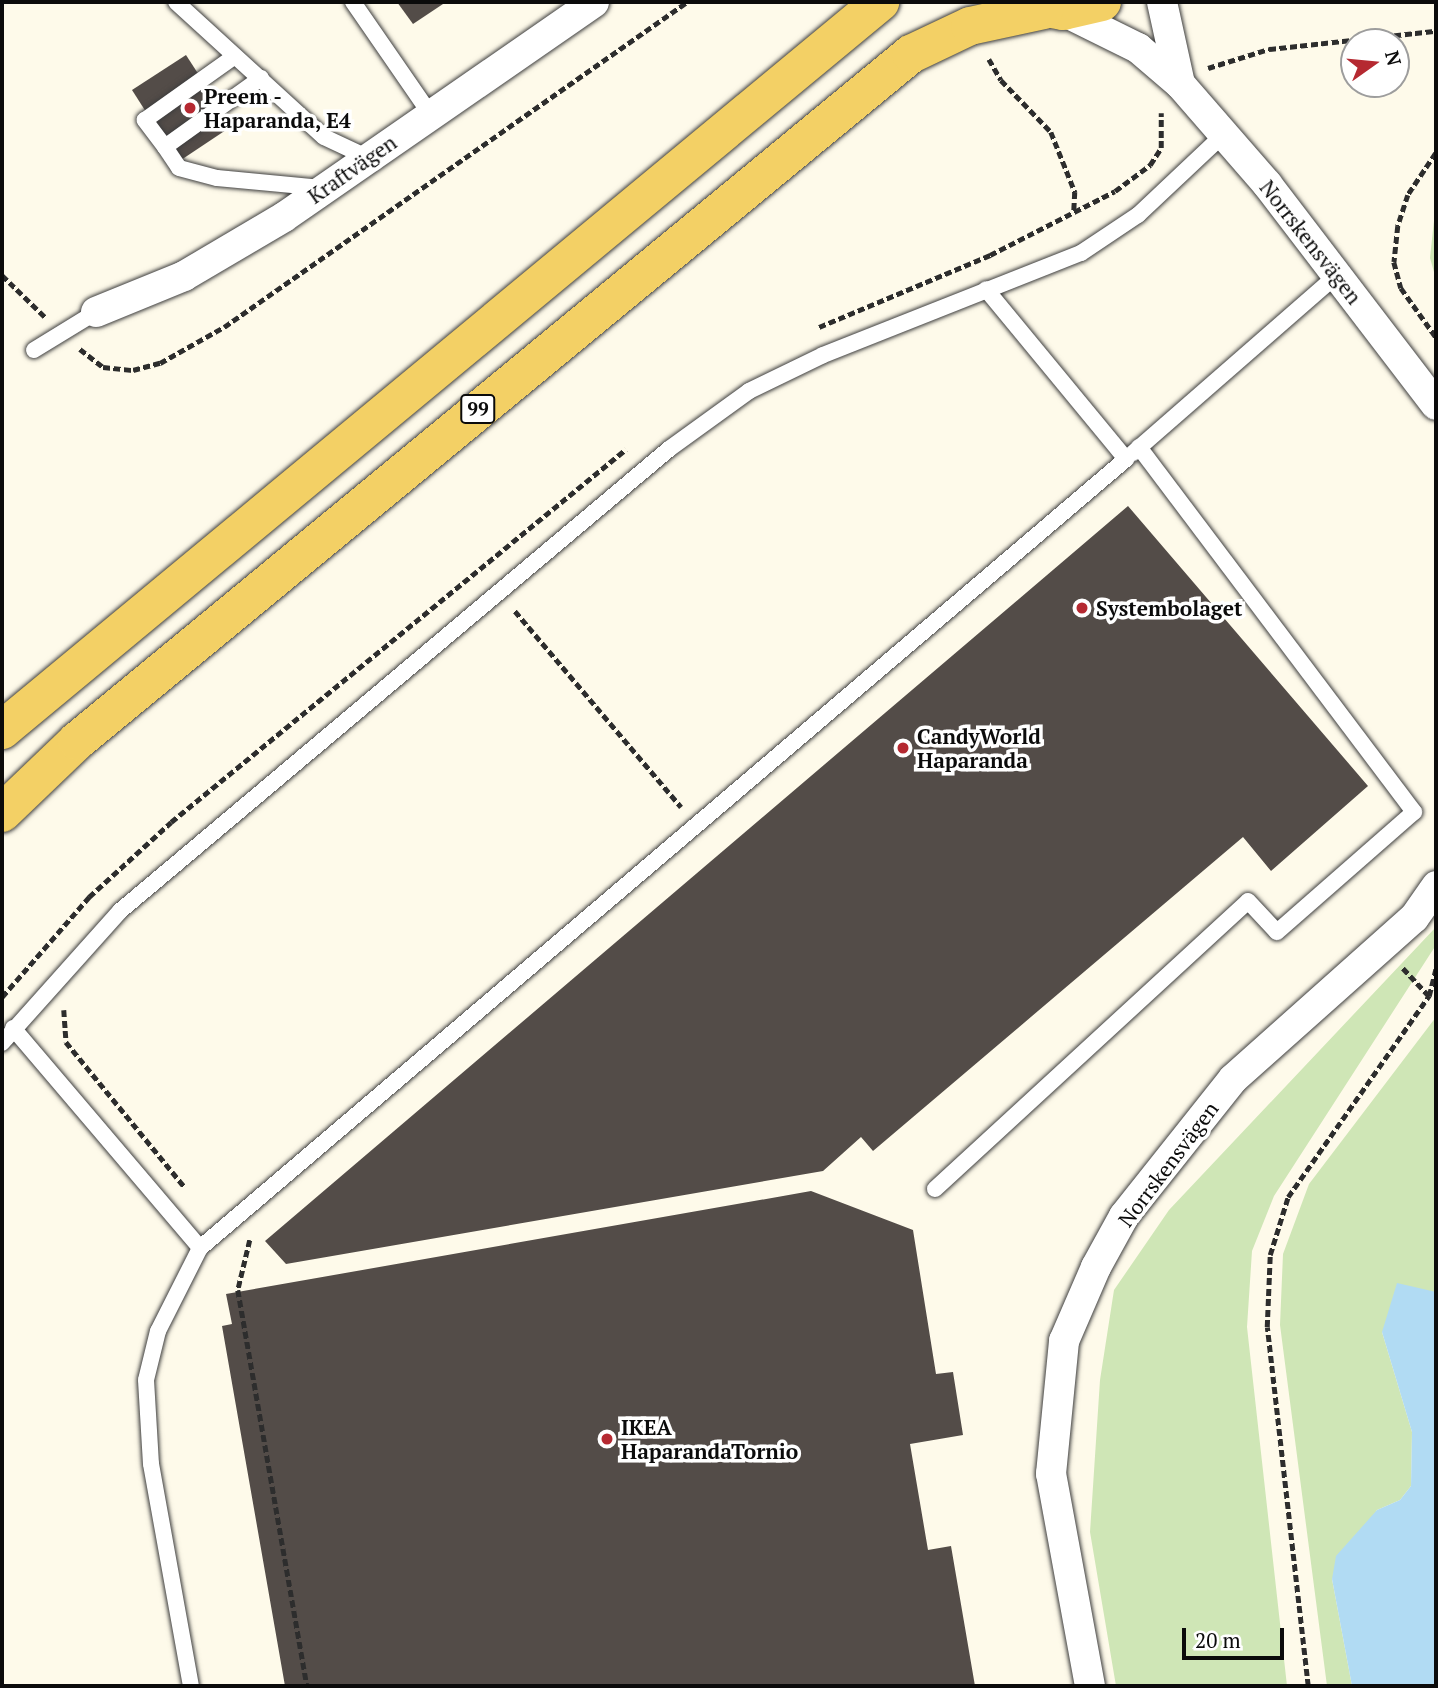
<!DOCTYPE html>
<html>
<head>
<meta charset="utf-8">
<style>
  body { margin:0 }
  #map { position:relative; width:1438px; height:1688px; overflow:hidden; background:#fefaea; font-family:"PT Serif",serif }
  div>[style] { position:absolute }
  .green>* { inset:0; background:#cfe6b6 }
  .water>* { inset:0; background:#b1dbf3 }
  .building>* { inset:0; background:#534c48 }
  .path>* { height:4.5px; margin-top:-2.25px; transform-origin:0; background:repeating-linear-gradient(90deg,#2d2d2d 0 7px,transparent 0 10.5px) }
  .roads { filter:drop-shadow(0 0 2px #3e3e3e) drop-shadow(0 0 2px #3e3e3e) }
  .service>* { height:16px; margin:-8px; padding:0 8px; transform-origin:8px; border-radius:8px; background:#fff }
  .minor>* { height:30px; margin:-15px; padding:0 15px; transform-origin:15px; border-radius:15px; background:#fff }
  .primary>* { height:38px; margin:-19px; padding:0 19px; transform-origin:19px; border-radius:19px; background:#f3d065 }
  .dots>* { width:19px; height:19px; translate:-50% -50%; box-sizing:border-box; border:4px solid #fff; border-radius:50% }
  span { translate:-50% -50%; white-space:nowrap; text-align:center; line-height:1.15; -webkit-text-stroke:7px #fff; paint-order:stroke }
  .shield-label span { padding:2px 5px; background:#fff; border:2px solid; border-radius:5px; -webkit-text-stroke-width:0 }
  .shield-label { font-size:19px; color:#0b0b0b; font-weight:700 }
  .poi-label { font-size:21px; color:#0b0b0b; font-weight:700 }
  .left { translate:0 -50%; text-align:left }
  .street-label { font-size:21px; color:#0b0b0b }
  .frame { position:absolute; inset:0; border:4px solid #0b0b0b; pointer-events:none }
  .north { position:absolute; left:1340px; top:28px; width:70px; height:70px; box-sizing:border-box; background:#fff; border:2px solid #9d9d9d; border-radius:50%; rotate:75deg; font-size:19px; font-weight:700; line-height:28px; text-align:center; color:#0b0b0b }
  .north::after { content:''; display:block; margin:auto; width:24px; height:32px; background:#b52931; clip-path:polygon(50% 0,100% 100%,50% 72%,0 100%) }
  .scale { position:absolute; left:1182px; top:1628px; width:102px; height:32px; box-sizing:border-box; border:4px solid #0b0b0b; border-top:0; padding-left:9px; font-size:21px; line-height:24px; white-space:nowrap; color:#0b0b0b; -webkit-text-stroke:5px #fff; paint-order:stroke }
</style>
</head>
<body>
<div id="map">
  <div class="green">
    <div style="clip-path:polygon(1436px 202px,1436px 279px,1430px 258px)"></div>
    <div style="clip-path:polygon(1436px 927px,1436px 945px,1274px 1196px,1252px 1251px,1247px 1327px,1287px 1686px,1116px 1686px,1090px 1532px,1100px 1380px,1114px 1290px,1169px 1210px)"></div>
    <div style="clip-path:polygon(1436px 1017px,1436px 1292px,1382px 1332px,1412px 1432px,1411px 1486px,1400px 1500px,1377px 1510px,1332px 1579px,1352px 1686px,1327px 1686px,1280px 1325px,1283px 1254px,1309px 1184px)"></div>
  </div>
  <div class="water">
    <div style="clip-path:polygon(1397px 1283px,1436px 1292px,1436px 1686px,1352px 1686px,1332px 1579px,1336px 1556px,1377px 1510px,1400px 1500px,1411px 1486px,1412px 1432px,1382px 1332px)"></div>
  </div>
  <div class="building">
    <div style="clip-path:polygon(397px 2px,446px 2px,413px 24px)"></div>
    <div style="clip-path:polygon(186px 55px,232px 126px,178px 162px,132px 90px)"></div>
    <div style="clip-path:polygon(1128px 506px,1368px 786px,1271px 871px,1243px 837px,873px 1151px,861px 1137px,823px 1171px,286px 1264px,265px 1241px)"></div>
    <div style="clip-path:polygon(811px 1191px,913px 1230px,936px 1374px,953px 1372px,963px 1435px,910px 1444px,928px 1550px,951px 1546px,975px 1686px,285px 1686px,222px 1326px,232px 1324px,226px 1294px)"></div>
  </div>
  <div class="path">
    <div style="left:989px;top:59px;width:24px;rotate:60deg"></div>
    <div style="left:1001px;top:80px;width:72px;rotate:46.1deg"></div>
    <div style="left:1051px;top:132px;width:65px;rotate:68.2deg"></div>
    <div style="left:1075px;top:192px;width:19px;rotate:93deg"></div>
    <div style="left:1208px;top:68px;width:64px;rotate:-17.3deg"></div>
    <div style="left:1269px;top:49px;width:168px;rotate:-6.2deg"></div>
    <div style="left:1436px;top:153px;width:50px;rotate:123.7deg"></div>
    <div style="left:1408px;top:195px;width:33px;rotate:108deg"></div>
    <div style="left:1398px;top:226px;width:36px;rotate:96deg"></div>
    <div style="left:1394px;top:262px;width:27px;rotate:75deg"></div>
    <div style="left:1401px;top:288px;width:60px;rotate:54.5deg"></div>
    <div style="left:2px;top:275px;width:60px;rotate:44.3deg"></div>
    <div style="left:819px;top:327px;width:186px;rotate:-22.8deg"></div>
    <div style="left:990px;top:255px;width:140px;rotate:-27.1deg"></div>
    <div style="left:1115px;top:191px;width:44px;rotate:-36.6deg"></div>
    <div style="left:1150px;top:165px;width:20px;rotate:-57deg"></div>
    <div style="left:1161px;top:148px;width:35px;rotate:-90deg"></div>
    <div style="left:80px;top:349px;width:29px;rotate:38deg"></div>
    <div style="left:103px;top:367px;width:30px;rotate:6deg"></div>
    <div style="left:133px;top:370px;width:28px;rotate:-15deg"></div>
    <div style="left:160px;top:363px;width:73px;rotate:-29.4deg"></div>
    <div style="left:224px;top:327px;width:566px;rotate:-35.07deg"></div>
    <div style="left:515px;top:611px;width:257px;rotate:49.7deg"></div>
    <div style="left:1403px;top:968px;width:37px;rotate:47deg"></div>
    <div style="left:2px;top:997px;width:133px;rotate:-49deg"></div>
    <div style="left:89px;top:897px;width:111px;rotate:-42.4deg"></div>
    <div style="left:171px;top:822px;width:588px;rotate:-39.34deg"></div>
    <div style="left:64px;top:1010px;width:32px;rotate:86deg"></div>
    <div style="left:66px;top:1042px;width:186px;rotate:50.7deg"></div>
    <div style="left:250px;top:1240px;width:51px;rotate:103.5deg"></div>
    <div style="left:238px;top:1290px;width:402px;rotate:80.1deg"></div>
    <div style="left:1308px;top:1686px;width:361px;rotate:-96.5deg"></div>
    <div style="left:1267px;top:1327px;width:72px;rotate:-87.6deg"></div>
    <div style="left:1270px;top:1255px;width:61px;rotate:-72.8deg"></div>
    <div style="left:1288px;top:1197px;width:246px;rotate:-55deg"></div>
    <div style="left:1429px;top:996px;width:29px;rotate:-76deg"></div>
  </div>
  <div class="roads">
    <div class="service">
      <div style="left:176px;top:2px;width:200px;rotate:42.4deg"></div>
      <div style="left:324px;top:137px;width:50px;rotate:25deg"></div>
      <div style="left:353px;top:2px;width:137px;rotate:55.4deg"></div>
      <div style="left:261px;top:78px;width:118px;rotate:144.3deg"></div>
      <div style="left:165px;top:147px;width:25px;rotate:56deg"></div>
      <div style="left:179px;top:168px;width:39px;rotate:15deg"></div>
      <div style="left:217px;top:178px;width:105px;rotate:5.4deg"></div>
      <div style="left:165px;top:147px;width:34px;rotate:-127deg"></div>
      <div style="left:145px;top:120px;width:110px;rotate:-35.4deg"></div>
      <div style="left:34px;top:350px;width:73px;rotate:-31.5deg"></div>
      <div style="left:1133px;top:453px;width:271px;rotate:-41.1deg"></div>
      <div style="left:13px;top:1028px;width:289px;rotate:49.6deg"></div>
      <div style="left:200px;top:1248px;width:93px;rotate:116.8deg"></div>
      <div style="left:158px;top:1331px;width:50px;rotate:103.8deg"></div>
      <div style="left:146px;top:1380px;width:84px;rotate:86.6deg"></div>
      <div style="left:151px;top:1464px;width:226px;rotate:79.8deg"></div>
      <div style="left:2px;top:1043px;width:177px;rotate:-48.2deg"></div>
      <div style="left:120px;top:911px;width:718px;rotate:-40.08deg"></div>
      <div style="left:669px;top:449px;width:99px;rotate:-35.9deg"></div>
      <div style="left:749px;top:391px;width:82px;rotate:-25.9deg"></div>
      <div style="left:823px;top:355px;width:277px;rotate:-21.6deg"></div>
      <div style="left:1081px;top:253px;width:69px;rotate:-33.7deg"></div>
      <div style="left:1138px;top:215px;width:118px;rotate:-43.3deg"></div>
      <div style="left:935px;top:1189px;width:425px;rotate:-42.6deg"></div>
      <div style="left:1248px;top:901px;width:42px;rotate:46.9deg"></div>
      <div style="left:1277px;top:932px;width:182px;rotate:-41.2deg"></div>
      <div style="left:1414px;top:812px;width:457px;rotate:-127deg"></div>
      <div style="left:200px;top:1248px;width:1217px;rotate:-40.43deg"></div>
      <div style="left:1126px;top:459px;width:220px;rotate:-129.5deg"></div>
    </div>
    <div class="minor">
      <div style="left:1162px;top:2px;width:84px;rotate:77.6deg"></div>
      <div style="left:1063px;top:11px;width:84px;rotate:26.3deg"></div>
      <div style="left:1138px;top:48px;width:55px;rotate:40.6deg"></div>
      <div style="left:1180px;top:84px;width:133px;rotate:49deg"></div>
      <div style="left:1267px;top:184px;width:278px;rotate:52.6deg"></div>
      <div style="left:96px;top:312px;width:95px;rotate:-22.2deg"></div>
      <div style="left:184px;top:276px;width:116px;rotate:-30.5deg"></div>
      <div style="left:284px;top:217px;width:377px;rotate:-34.7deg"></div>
      <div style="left:1090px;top:1686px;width:216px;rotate:-100.4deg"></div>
      <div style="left:1051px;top:1474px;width:134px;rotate:-84.4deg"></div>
      <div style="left:1064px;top:1341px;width:81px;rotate:-66.6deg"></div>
      <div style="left:1096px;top:1267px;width:58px;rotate:-61.2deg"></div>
      <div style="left:1124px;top:1216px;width:175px;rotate:-51.5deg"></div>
      <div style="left:1233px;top:1079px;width:242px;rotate:-41.7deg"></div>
      <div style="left:1414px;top:918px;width:39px;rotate:-55deg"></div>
    </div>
    <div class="primary">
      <div style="left:1020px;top:3px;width:44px;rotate:10.5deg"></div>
      <div style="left:1063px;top:11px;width:40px;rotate:-13deg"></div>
      <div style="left:2px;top:730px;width:1141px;rotate:-39.66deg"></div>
      <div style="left:2px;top:813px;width:104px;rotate:-43.8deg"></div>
      <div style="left:77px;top:741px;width:1081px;rotate:-39.48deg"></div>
      <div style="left:911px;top:54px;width:65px;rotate:-25.4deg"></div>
      <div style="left:970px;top:26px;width:76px;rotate:-12.2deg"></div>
    </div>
  </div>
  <div class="dots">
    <div style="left:190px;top:108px;background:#b52931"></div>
    <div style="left:1082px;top:608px;background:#b52931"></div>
    <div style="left:903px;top:748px;background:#b52931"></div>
    <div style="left:607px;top:1439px;background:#b52931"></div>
  </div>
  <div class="shield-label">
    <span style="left:478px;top:409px">99</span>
  </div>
  <div class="poi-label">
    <span class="left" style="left:204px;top:108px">Preem -<br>Haparanda, E4</span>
    <span class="left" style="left:1096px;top:608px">Systembolaget</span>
    <span class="left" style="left:917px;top:748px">CandyWorld<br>Haparanda</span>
    <span class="left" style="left:621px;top:1439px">IKEA<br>HaparandaTornio</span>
  </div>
  <div class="street-label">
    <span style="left:352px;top:169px;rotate:-35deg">Kraftvägen</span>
    <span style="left:1311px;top:242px;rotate:52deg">Norrskensvägen</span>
    <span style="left:1168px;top:1164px;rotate:-53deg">Norrskensvägen</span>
  </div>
  <div class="frame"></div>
  <div class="north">N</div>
  <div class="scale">20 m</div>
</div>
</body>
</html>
